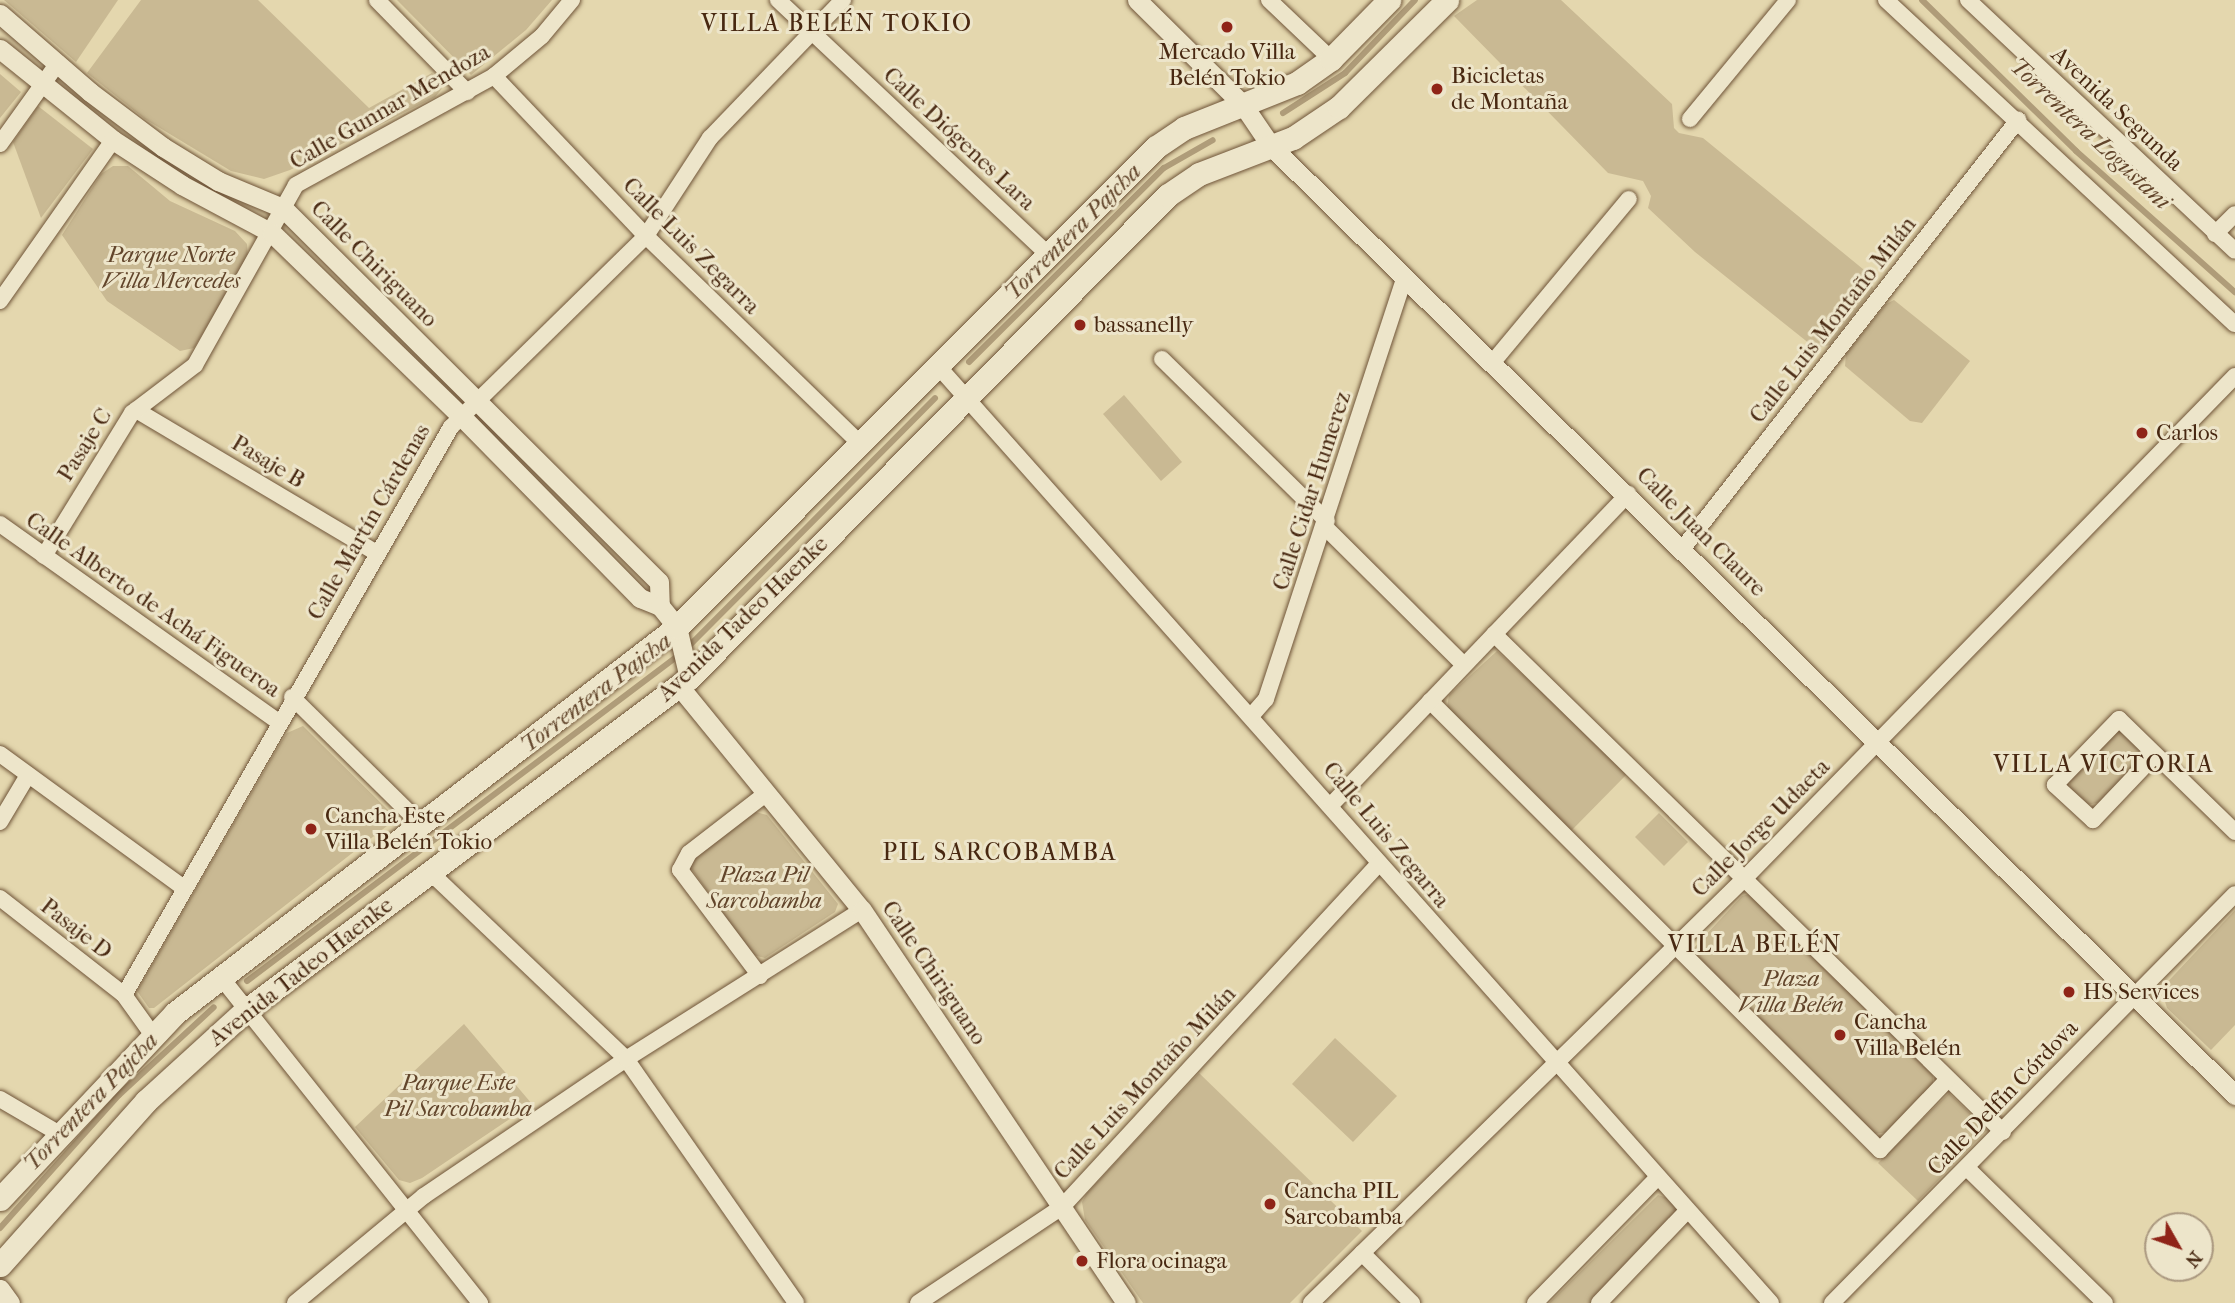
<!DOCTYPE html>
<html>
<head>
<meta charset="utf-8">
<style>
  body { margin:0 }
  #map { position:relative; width:2235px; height:1303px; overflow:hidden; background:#e4d7ae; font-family:"IM FELL French Canon",serif }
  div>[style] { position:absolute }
  .green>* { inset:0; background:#c9b993 }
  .stream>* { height:6px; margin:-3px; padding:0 3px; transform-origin:3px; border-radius:3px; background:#af9c79 }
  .roads { filter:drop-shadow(0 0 2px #6f5438) drop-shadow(0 0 2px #6f5438) }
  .minor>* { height:16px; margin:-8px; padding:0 8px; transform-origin:8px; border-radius:8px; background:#ede5ca }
  .tertiary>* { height:19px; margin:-9.5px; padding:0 9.5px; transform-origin:9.5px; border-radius:9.5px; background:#ede5ca }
  .secondary>* { height:23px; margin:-11.5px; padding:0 11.5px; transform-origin:11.5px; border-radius:11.5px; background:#ede5ca }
  .dots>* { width:19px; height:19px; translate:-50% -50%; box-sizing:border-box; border:4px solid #ede5ca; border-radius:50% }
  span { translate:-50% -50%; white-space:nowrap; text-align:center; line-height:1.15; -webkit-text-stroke:6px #ede5ca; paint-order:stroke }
  .poi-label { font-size:23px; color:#482811 }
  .left { translate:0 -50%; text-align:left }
  .street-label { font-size:23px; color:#482811 }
  .park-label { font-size:23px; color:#62452b; font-style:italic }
  .neighbourhood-label { font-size:24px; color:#482811; letter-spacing:2px }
  .water-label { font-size:24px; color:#62452b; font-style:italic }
  .north { position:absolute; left:2144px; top:1212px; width:70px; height:70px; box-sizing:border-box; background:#ede5ca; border:2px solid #ab9980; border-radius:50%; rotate:130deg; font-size:19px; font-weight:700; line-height:28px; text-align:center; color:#482811 }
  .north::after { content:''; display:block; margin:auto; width:24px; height:32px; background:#8f2418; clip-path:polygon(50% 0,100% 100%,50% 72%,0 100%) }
</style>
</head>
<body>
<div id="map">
  <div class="green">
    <div style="clip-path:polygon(4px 0,118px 0,76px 62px)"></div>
    <div style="clip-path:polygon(141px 0,258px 0,369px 108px,432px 73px,444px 86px,435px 97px,290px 170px,264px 179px,231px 171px,145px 119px,87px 73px)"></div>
    <div style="clip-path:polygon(397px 0,552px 0,526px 30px,471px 75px)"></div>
    <div style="clip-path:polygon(1477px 0,1561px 0,1672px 104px,1674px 128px,1679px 133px,1703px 138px,1869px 274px,1873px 289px,1830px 345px,1815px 348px,1695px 252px,1648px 208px,1651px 196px,1643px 181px,1608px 173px,1454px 16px)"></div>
    <div style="clip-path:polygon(0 74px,21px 92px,0 118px)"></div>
    <div style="clip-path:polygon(38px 106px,93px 149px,41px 218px,13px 142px)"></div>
    <div style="clip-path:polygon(113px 166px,128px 166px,170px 201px,235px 231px,247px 244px,248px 258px,194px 348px,180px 351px,107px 301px,62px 235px,101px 174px)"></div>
    <div style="clip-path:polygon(1894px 300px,1970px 361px,1922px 423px,1910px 421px,1845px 366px,1846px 354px,1886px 304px)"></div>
    <div style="clip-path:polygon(1124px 395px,1182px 462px,1161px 481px,1103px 414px)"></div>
    <div style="clip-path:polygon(1497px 651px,1629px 772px,1570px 832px,1447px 708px,1449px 695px)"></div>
    <div style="clip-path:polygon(303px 726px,390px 812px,392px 822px,154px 1008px,149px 1008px,137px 991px,281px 742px,287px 733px)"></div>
    <div style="clip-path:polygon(2119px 730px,2140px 749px,2141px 757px,2101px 802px,2087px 805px,2070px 788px,2069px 778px)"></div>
    <div style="clip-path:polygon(752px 811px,767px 815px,838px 904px,835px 912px,765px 958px,753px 955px,688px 864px)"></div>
    <div style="clip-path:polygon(1659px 813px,1688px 842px,1664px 866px,1635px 837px)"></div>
    <div style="clip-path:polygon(1749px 894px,1933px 1075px,1933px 1085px,1888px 1132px,1874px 1134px,1691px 951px,1742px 896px)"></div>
    <div style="clip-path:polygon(2235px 910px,2235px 1025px,2211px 1050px,2167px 1008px,2161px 989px)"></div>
    <div style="clip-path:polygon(464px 1024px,532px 1104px,422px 1178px,410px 1183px,399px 1180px,355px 1127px)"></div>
    <div style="clip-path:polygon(1335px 1038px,1397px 1096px,1353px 1142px,1292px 1084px)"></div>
    <div style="clip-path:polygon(1199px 1073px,1362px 1231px,1290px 1303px,1143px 1303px,1085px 1220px,1082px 1202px,1087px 1193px)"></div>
    <div style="clip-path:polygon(1949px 1093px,1987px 1130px,1918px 1201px,1878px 1163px)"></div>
    <div style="clip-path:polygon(1658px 1195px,1671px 1199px,1677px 1212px,1592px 1303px,1549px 1303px)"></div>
  </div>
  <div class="stream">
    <div style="left:1922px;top:0;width:216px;rotate:44.4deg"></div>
    <div style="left:2076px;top:151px;width:213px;rotate:41.6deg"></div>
    <div style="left:1283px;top:113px;width:74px;rotate:-32.8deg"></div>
    <div style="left:1345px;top:73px;width:101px;rotate:-46.2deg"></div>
    <div style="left:969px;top:362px;width:275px;rotate:-44.9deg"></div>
    <div style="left:1164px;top:168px;width:56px;rotate:-29.7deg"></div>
    <div style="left:687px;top:648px;width:352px;rotate:-45.2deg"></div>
    <div style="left:247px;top:981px;width:541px;rotate:-37.04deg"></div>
    <div style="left:0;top:1228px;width:178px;rotate:-48.2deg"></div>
    <div style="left:119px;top:1095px;width:129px;rotate:-42.8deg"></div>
  </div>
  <div class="roads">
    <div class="minor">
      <div style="left:377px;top:0;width:129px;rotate:45.6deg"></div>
      <div style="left:778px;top:0;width:371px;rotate:43.3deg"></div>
      <div style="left:1269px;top:0;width:86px;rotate:43.6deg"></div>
      <div style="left:1886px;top:0;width:476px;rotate:42.9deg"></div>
      <div style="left:1968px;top:0;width:366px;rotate:43.2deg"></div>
      <div style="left:494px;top:76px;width:221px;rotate:46.5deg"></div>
      <div style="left:646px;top:236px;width:299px;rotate:44.1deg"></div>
      <div style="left:1690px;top:119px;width:154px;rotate:-50.5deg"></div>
      <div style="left:0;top:144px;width:100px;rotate:-54.4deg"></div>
      <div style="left:2215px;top:234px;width:28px;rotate:-45deg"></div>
      <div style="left:0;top:301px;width:197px;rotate:-54.9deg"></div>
      <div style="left:1162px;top:359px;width:231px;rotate:44.5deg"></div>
      <div style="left:1493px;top:362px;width:212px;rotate:-50.2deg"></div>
      <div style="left:937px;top:365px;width:1255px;rotate:48.36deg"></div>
      <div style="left:136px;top:410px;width:280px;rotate:30.7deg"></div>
      <div style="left:0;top:524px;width:342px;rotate:35.4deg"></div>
      <div style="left:1325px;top:527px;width:196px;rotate:44.8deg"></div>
      <div style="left:1683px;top:548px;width:544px;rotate:-51.95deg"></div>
      <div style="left:44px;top:556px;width:168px;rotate:-58.4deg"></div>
      <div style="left:132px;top:413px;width:79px;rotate:-37.3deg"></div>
      <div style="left:195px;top:365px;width:206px;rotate:-60.7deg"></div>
      <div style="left:296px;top:185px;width:226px;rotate:-28.8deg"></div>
      <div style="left:494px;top:76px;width:62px;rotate:-39.8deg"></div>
      <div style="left:542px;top:36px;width:47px;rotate:-50.2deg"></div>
      <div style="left:1494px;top:634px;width:712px;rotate:44.37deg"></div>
      <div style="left:292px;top:697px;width:181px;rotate:44.6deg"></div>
      <div style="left:1430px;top:701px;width:636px;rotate:44.94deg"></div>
      <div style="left:1880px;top:1150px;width:98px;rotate:-46.2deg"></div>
      <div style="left:1252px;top:715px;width:21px;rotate:-49deg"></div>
      <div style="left:1266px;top:699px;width:444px;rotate:-71.8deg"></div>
      <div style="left:0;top:754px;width:228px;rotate:36.1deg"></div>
      <div style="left:2155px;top:755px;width:90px;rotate:133.6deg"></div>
      <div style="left:2093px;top:820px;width:52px;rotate:-137.4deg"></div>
      <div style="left:2055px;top:785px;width:92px;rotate:-45.9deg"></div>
      <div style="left:2119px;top:719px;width:162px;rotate:44.2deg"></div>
      <div style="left:1332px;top:804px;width:429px;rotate:-46.3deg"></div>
      <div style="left:0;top:822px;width:55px;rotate:-59.2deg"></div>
      <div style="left:431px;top:873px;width:269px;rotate:43.6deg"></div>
      <div style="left:626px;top:1059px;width:297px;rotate:55.1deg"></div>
      <div style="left:0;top:898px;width:157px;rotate:38deg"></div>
      <div style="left:220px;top:976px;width:418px;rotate:51.5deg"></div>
      <div style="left:760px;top:976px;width:133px;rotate:-127deg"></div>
      <div style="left:680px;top:870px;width:19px;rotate:-62deg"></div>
      <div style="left:689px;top:853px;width:98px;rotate:-37.6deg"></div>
      <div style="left:152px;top:1034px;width:48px;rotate:-125.7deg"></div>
      <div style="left:124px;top:995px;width:655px;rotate:-60.07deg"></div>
      <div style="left:451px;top:427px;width:273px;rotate:-44.4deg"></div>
      <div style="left:646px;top:236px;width:117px;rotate:-56.9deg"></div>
      <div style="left:710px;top:138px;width:192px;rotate:-46.1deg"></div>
      <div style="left:0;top:1099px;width:67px;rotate:30.4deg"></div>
      <div style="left:1967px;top:1168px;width:193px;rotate:44.4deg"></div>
      <div style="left:1362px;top:1253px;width:71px;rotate:45deg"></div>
      <div style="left:295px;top:1303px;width:168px;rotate:-39.7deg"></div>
      <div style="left:424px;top:1196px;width:244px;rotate:-34.1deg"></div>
      <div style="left:626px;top:1059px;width:279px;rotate:-32.3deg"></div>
      <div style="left:918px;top:1303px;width:173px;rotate:-33.7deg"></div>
      <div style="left:1062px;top:1207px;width:468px;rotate:-47.3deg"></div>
      <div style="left:1311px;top:1303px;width:606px;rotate:-44.4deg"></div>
      <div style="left:1744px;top:879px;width:703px;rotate:-45.69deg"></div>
      <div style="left:1535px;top:1303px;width:175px;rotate:-45.7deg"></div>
      <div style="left:1599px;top:1303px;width:127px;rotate:-46.3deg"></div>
      <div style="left:1832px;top:1303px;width:574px;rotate:-45.42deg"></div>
    </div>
    <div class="tertiary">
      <div style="left:1137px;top:0;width:149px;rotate:44.7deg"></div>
      <div style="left:1243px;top:105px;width:50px;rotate:55.7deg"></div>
      <div style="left:1271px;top:146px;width:1353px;rotate:44.55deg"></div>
      <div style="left:0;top:14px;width:119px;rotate:40.9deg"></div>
      <div style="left:90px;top:92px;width:91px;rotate:37deg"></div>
      <div style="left:163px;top:147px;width:65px;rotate:31.7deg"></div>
      <div style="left:218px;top:181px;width:70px;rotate:22.6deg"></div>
      <div style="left:283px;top:208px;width:530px;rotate:44.85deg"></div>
      <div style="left:659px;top:582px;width:24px;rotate:88deg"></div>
      <div style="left:0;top:49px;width:145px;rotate:38.8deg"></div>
      <div style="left:113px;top:140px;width:82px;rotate:33.1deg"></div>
      <div style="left:182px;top:185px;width:102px;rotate:28.1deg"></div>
      <div style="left:272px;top:233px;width:264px;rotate:44.1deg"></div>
      <div style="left:462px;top:417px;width:254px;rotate:45.5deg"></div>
      <div style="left:640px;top:598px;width:22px;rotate:22deg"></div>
      <div style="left:660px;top:606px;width:27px;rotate:51deg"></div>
      <div style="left:677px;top:627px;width:52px;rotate:76.8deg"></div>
      <div style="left:679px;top:686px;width:289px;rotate:50.8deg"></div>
      <div style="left:862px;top:910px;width:473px;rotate:56.1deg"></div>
      <div style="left:0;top:1289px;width:17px;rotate:54deg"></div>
    </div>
    <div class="secondary">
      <div style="left:0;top:1199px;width:255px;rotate:-46.7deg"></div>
      <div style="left:175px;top:1013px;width:633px;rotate:-37.56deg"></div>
      <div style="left:677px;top:627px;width:678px;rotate:-45.06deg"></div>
      <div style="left:1156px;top:147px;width:34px;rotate:-34deg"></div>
      <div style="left:1184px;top:128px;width:122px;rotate:-21.7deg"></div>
      <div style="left:1297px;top:83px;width:42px;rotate:-35.2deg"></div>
      <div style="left:1331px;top:59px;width:83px;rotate:-45.5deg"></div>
      <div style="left:0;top:1265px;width:220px;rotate:-48.3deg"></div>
      <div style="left:146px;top:1101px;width:134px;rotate:-42.3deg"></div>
      <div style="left:245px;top:1011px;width:555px;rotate:-36.87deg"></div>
      <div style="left:689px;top:678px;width:680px;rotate:-45.24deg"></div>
      <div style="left:1168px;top:195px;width:37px;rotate:-34deg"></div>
      <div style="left:1199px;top:174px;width:101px;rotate:-21deg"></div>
      <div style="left:1293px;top:138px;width:55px;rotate:-34deg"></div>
      <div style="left:1339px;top:107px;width:152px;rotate:-44.7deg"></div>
    </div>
  </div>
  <div class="dots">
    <div style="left:1227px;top:27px;background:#8f2418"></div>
    <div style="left:1437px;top:89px;background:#8f2418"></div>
    <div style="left:1080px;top:325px;background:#8f2418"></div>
    <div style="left:2142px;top:433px;background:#8f2418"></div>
    <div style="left:311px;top:829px;background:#8f2418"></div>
    <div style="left:2069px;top:992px;background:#8f2418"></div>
    <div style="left:1840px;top:1035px;background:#8f2418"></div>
    <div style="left:1270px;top:1204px;background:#8f2418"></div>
    <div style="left:1082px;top:1261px;background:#8f2418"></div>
  </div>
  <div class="poi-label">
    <span style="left:1227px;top:65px">Mercado Villa<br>Belén Tokio</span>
    <span class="left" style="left:1451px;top:89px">Bicicletas<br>de Montaña</span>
    <span class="left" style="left:1094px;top:325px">bassanelly</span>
    <span class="left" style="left:2156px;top:433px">Carlos</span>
    <span class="left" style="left:325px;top:829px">Cancha Este<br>Villa Belén Tokio</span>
    <span class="left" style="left:2083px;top:992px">HS Services</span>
    <span class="left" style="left:1854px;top:1035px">Cancha<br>Villa Belén</span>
    <span class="left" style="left:1284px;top:1204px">Cancha PIL<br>Sarcobamba</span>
    <span class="left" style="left:1096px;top:1261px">Flora ocinaga</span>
  </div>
  <div class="street-label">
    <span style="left:390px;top:107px;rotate:-30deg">Calle Gunnar Mendoza</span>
    <span style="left:2117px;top:109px;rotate:43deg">Avenida Segunda</span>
    <span style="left:959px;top:139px;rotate:43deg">Calle Diógenes Lara</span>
    <span style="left:691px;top:246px;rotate:45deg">Calle Luis Zegarra</span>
    <span style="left:374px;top:264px;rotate:45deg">Calle Chiriguano</span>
    <span style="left:1833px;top:320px;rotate:-52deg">Calle Luis Montaño Milán</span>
    <span style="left:85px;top:445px;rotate:-58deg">Pasaje C</span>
    <span style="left:268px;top:462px;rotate:31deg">Pasaje B</span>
    <span style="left:1312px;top:491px;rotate:-72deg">Calle Cidar Humerez</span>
    <span style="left:369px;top:522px;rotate:-60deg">Calle Martín Cárdenas</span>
    <span style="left:1701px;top:532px;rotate:45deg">Calle Juan Claure</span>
    <span style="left:153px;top:605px;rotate:35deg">Calle Alberto de Achá Figueroa</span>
    <span style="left:743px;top:619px;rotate:-44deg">Avenida Tadeo Haenke</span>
    <span style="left:1761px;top:828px;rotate:-45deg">Calle Jorge Udaeta</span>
    <span style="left:1386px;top:835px;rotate:50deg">Calle Luis Zegarra</span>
    <span style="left:76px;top:929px;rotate:38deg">Pasaje D</span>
    <span style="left:301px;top:972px;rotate:-38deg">Avenida Tadeo Haenke</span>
    <span style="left:934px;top:973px;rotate:56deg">Calle Chiriguano</span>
    <span style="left:1145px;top:1083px;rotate:-47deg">Calle Luis Montaño Milán</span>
    <span style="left:2003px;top:1098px;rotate:-46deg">Calle Delfín Córdova</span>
  </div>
  <div class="park-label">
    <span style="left:171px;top:268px">Parque Norte<br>Villa Mercedes</span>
    <span style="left:764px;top:888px">Plaza Pil<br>Sarcobamba</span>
    <span style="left:1791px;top:992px">Plaza<br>Villa Belén</span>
    <span style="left:458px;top:1096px">Parque Este<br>Pil Sarcobamba</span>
  </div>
  <div class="neighbourhood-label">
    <span style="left:837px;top:24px">VILLA BELÉN TOKIO</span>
    <span style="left:2104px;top:765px">VILLA VICTORIA</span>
    <span style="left:1000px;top:853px">PIL SARCOBAMBA</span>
    <span style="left:1755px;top:945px">VILLA BELÉN</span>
  </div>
  <div class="water-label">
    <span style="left:2090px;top:134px;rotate:43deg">Torrentera Logustani</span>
    <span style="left:1073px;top:232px;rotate:-45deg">Torrentera Pajcha</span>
    <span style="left:596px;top:693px;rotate:-37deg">Torrentera Pajcha</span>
    <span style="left:91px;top:1102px;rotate:-46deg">Torrentera Pajcha</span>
  </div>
  <div class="north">N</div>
</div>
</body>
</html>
